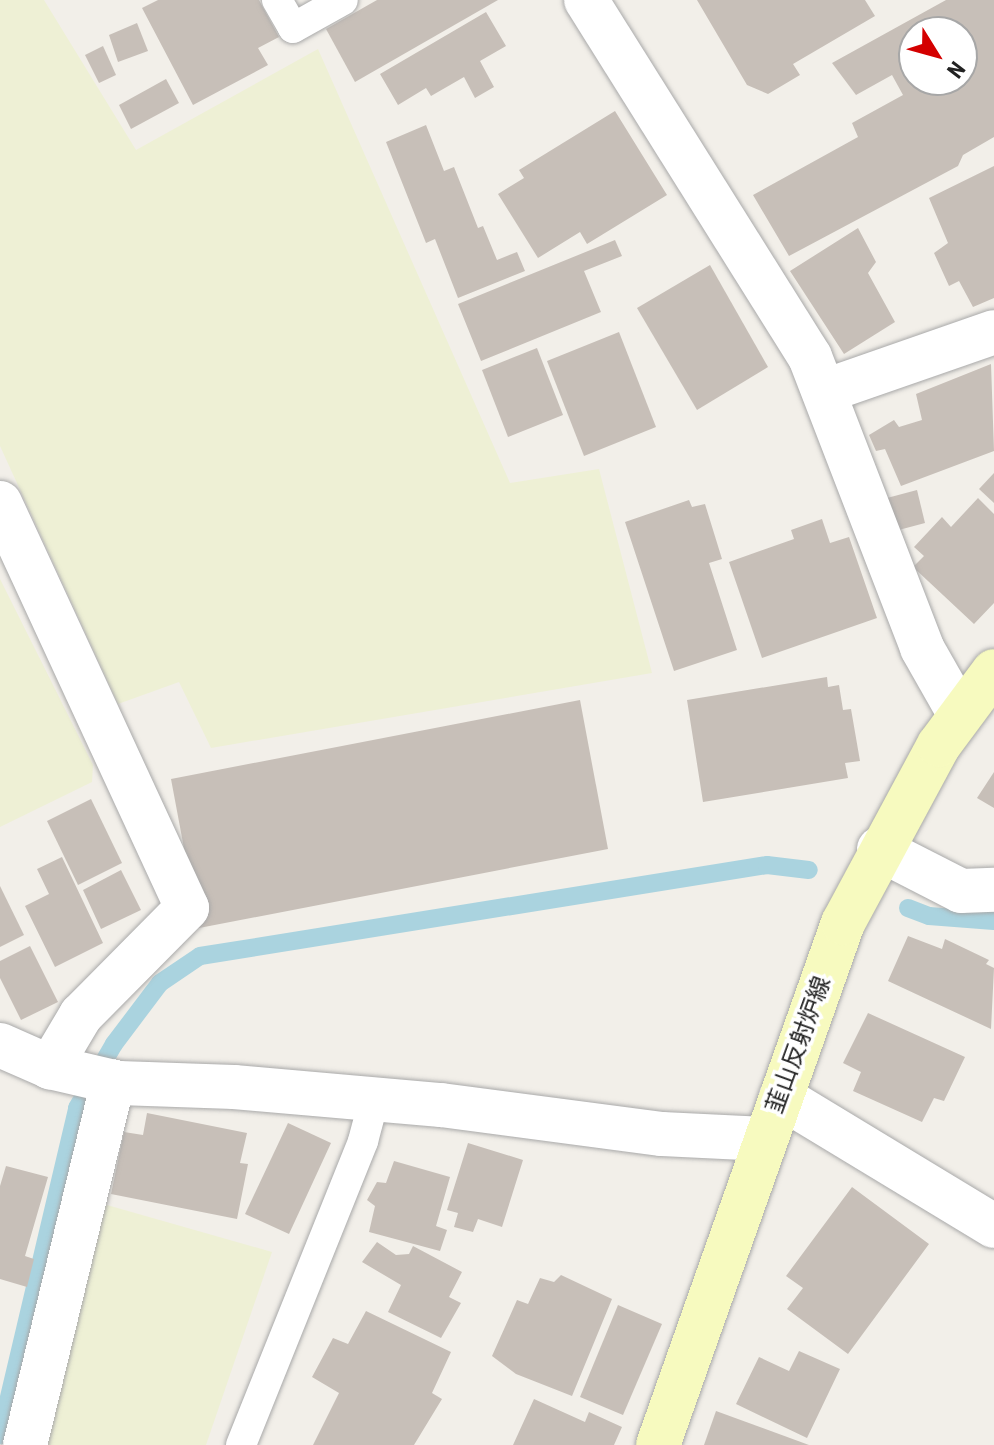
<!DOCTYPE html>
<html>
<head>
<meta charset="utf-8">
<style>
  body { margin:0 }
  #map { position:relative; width:994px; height:1445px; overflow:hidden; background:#f2efe9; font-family:"Roboto Condensed","Noto Sans JP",sans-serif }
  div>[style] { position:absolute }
  .farmland>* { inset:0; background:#eef0d5 }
  .stream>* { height:18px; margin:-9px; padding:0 9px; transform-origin:9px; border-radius:9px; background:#aad3df }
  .building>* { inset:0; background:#c7bfb8 }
  .roads { filter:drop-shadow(0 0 2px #a9a9a9) drop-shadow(0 0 2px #a9a9a9) }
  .lane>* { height:30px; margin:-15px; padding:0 15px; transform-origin:15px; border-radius:15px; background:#fff }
  .street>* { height:44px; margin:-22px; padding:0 22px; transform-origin:22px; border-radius:22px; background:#fff }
  .secondary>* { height:44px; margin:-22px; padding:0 22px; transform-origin:22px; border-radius:22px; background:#f7fabf }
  span { translate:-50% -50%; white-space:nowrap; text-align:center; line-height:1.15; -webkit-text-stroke:7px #fff; paint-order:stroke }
  .street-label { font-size:24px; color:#222 }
  .north { position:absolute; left:898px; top:16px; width:80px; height:80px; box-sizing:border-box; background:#fff; border:2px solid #a7a7a7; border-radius:50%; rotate:127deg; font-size:22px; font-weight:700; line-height:32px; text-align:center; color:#222 }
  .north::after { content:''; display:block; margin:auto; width:28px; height:36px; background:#d40000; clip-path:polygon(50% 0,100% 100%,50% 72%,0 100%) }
</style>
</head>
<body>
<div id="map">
  <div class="farmland">
    <div style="clip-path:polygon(0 0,44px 0,136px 150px,318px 49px,510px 483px,599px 469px,652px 673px,211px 748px,179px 682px,118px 704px,0 446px)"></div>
    <div style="clip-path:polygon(0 579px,93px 765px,92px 782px,0 827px)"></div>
    <div style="clip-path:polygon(100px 1203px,272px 1252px,206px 1445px,37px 1445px)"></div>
  </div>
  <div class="stream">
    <div style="left:908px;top:908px;width:22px;rotate:21deg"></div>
    <div style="left:929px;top:916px;width:65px;rotate:4.4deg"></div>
    <div style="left:0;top:1435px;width:336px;rotate:-76.7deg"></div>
    <div style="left:77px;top:1108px;width:74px;rotate:-60deg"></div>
    <div style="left:114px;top:1044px;width:76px;rotate:-53deg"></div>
    <div style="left:160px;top:983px;width:48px;rotate:-34deg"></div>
    <div style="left:200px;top:956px;width:574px;rotate:-9.12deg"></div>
    <div style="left:767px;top:865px;width:42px;rotate:6.8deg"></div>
  </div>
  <div class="building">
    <div style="clip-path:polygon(158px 0,259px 0,279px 37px,258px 48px,268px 65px,193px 105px,142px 8px)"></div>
    <div style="clip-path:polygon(377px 0,498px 0,355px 82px,326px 29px)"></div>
    <div style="clip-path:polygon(697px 0,865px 0,875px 16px,793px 64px,800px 75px,768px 94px,747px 85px)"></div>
    <div style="clip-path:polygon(evenodd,946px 0,994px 0,994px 137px,963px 155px,958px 166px,789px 256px,753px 195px,858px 137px,852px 123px,903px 95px,892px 75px,856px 95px,832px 63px,946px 0,914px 32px,962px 32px,962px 80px,914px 80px,914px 32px)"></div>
    <div style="clip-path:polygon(486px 12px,506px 46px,480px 61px,494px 87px,475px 98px,464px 77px,431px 96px,426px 88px,398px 105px,380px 74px)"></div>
    <div style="clip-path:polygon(137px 23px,148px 51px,118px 62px,109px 35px)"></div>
    <div style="clip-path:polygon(103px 46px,116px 75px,99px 83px,85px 55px)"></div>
    <div style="clip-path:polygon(166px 79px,179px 103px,131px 129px,119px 105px)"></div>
    <div style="clip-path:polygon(615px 111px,667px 195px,587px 244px,580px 232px,538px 258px,498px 194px,524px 178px,519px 170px)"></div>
    <div style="clip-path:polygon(426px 125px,444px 171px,454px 167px,478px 228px,483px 226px,497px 260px,517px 252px,525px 271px,458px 298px,435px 239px,426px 243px,386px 142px)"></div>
    <div style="clip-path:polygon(994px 166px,994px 298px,973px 307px,959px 281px,949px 286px,934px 253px,948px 243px,929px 198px)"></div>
    <div style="clip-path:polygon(858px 228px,876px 262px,868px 273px,895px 322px,844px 354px,790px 271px)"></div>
    <div style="clip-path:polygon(615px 240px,622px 256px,584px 271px,601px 312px,481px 361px,458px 304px)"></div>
    <div style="clip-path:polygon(710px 265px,768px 367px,697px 410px,637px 308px)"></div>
    <div style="clip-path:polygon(619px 332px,656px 427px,584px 456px,547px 361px)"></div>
    <div style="clip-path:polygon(537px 348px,563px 415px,508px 437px,482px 370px)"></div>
    <div style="clip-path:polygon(991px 364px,994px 451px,901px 486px,885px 449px,876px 451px,869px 435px,894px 420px,899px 427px,922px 420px,916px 394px)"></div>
    <div style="clip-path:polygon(994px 473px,994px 503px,979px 489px)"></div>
    <div style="clip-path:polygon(917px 490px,925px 523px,895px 531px,887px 498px)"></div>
    <div style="clip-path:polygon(978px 498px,994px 514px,994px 603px,974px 624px,913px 567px,924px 556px,914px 547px,942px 517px,951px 527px)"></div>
    <div style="clip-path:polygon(689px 500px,692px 507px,705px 504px,722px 559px,709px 563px,737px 650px,674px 671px,625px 522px)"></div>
    <div style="clip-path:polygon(822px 519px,830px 543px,849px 537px,877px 618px,762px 658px,729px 562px,794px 539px,791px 530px)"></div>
    <div style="clip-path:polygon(827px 677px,828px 687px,839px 685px,843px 710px,851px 709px,860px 761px,845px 763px,848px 778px,703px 802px,687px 700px)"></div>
    <div style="clip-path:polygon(580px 700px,608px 849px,199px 928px,171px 779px)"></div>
    <div style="clip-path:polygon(994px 772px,994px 808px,977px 798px)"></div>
    <div style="clip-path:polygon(91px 799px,122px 863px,78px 885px,47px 821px)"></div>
    <div style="clip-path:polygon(62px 857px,103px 943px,55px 967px,25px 906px,49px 894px,37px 869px)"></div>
    <div style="clip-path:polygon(121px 870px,141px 910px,101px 929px,83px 890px)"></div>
    <div style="clip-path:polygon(0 886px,24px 935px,0 947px)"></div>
    <div style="clip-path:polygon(908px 936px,942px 949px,945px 939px,989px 960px,986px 964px,994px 968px,991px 1029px,888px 981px)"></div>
    <div style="clip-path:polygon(30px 946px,58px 1002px,21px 1020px,0 978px,0 961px)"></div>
    <div style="clip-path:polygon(868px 1013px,965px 1057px,944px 1101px,934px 1098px,922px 1122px,853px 1091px,861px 1072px,843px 1063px)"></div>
    <div style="clip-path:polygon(147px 1113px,247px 1133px,240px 1163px,248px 1164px,237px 1219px,111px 1194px,124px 1132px,143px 1135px)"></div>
    <div style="clip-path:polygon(288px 1123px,331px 1143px,289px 1234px,245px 1214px)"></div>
    <div style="clip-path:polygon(468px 1143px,523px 1160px,502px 1227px,478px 1219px,473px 1232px,454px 1227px,458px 1213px,447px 1210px)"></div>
    <div style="clip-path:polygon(394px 1161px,450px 1177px,436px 1226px,447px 1230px,440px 1251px,369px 1232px,375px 1206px,367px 1200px,377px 1182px,386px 1183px)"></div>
    <div style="clip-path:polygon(6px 1166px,48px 1177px,25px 1256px,34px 1259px,27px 1287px,0 1279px,0 1186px)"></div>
    <div style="clip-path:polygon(852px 1187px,929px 1244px,848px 1354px,787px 1309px,803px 1288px,786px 1276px)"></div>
    <div style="clip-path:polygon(377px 1242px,396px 1255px,409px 1254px,413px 1246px,462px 1272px,449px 1297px,461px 1303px,441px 1338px,388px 1312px,401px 1285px,362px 1262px)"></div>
    <div style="clip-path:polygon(561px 1275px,612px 1299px,572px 1396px,516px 1374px,492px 1356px,517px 1300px,528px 1304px,540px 1278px,554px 1282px)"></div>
    <div style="clip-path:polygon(618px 1305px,662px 1324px,623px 1415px,580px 1397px)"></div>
    <div style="clip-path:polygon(366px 1311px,451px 1352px,432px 1393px,442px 1399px,414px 1445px,313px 1445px,339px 1393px,312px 1377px,333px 1338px,348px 1344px)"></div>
    <div style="clip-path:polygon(799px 1351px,840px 1369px,807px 1438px,736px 1404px,759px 1357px,789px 1371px)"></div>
    <div style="clip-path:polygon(534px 1399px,585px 1422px,589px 1412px,622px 1427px,614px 1445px,513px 1445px)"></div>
    <div style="clip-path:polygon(716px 1411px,809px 1445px,704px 1445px)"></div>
  </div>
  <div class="roads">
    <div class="lane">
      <div style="left:277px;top:0;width:32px;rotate:60deg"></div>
      <div style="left:293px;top:28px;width:57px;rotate:-29.2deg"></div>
      <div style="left:241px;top:1445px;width:328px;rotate:-68.1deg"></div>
      <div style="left:363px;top:1141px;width:42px;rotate:-75deg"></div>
    </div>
    <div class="street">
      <div style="left:586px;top:0;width:421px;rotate:57.9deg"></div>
      <div style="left:810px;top:357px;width:312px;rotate:68.9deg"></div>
      <div style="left:922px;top:648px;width:75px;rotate:60.4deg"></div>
      <div style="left:825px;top:391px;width:179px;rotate:-19.2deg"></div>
      <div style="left:0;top:503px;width:446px;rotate:65.2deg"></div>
      <div style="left:187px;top:908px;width:151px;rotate:134.7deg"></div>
      <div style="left:81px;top:1015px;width:61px;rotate:120.8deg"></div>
      <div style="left:879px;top:849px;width:92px;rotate:27.1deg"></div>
      <div style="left:961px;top:891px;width:33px;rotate:-2deg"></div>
      <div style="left:0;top:1045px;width:55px;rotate:23.7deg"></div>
      <div style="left:50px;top:1067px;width:71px;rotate:13.1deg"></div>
      <div style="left:119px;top:1083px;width:115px;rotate:2deg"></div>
      <div style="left:234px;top:1087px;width:208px;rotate:5deg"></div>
      <div style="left:441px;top:1105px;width:223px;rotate:7.5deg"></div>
      <div style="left:662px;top:1134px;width:103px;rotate:2.8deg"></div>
      <div style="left:781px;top:1097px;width:249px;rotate:31.2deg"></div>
      <div style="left:25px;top:1445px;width:374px;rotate:-76.4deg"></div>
    </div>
    <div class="secondary">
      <div style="left:658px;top:1445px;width:554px;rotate:-70.49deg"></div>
      <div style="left:843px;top:923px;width:202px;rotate:-61.7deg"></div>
      <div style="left:939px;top:745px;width:92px;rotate:-53.4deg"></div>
    </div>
  </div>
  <div class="street-label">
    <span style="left:799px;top:1045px;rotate:-70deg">韮山反射炉線</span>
  </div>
  <div class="north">N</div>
</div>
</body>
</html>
